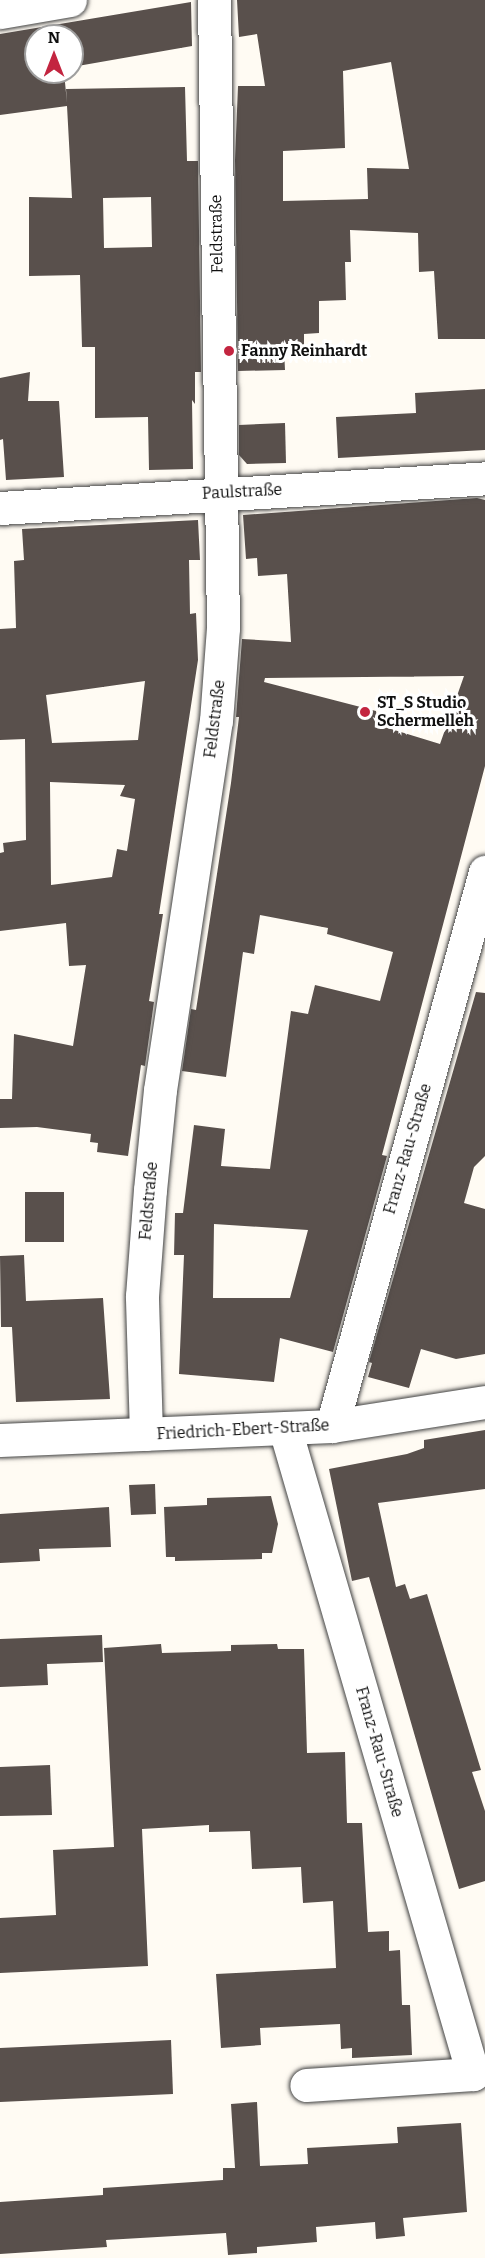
<!DOCTYPE html>
<html>
<head>
<meta charset="utf-8">
<style>
  body { margin:0 }
  #map { position:relative; width:485px; height:2258px; overflow:hidden; background:#fffbf3; font-family:Bitter,serif }
  div>[style] { position:absolute }
  .building>* { inset:0; background:#59504c }
  .roads { filter:drop-shadow(0 0 2px #434343) drop-shadow(0 0 2px #434343) }
  .minor>* { height:33px; margin:-16.5px; padding:0 16.5px; transform-origin:16.5px; border-radius:16.5px; background:#fff }
  .dots>* { width:16px; height:16px; translate:-50% -50%; box-sizing:border-box; border:3px solid #fff; border-radius:50% }
  span { translate:-50% -50%; white-space:nowrap; text-align:center; line-height:1.15; -webkit-text-stroke:6px #fff; paint-order:stroke }
  .street-label { font-size:16px; color:#101010 }
  .poi-label { font-size:16px; color:#101010; font-weight:700 }
  .left { translate:0 -50%; text-align:left }
  .north { position:absolute; left:24px; top:24px; width:60px; height:60px; box-sizing:border-box; background:#fff; border:2px solid #9f9f9f; border-radius:50%; rotate:0deg; font-size:16px; font-weight:700; line-height:24px; text-align:center; color:#101010 }
  .north::after { content:''; display:block; margin:auto; width:21px; height:27px; background:#c32540; clip-path:polygon(50% 0,100% 100%,50% 72%,0 100%) }
</style>
</head>
<body>
<div id="map">
  <div class="building">
    <div style="clip-path:polygon(evenodd,237px 0,485px 0,485px 339px,438px 339px,434px 271px,419px 272px,418px 233px,350px 230px,351px 262px,345px 262px,346px 300px,319px 301px,319px 333px,304px 334px,304px 349px,284px 349px,285px 370px,238px 371px,235px 160px,238px 86px,265px 86px,257px 34px,239px 37px,237px 0,391px 62px,409px 169px,367px 168px,368px 199px,283px 201px,283px 151px,345px 148px,343px 71px,391px 62px)"></div>
    <div style="clip-path:polygon(evenodd,191px 2px,192px 46px,72px 67px,72px 36px,36px 36px,36px 72px,64px 72px,67px 103px,66px 89px,185px 87px,187px 161px,198px 161px,201px 372px,195px 372px,195px 404px,192px 400px,193px 469px,149px 470px,148px 417px,95px 418px,95px 347px,82px 347px,80px 275px,29px 276px,29px 197px,72px 198px,67px 106px,0 115px,0 34px,191px 2px,151px 197px,152px 247px,104px 248px,103px 198px,151px 197px)"></div>
    <div style="clip-path:polygon(30px 372px,28px 401px,59px 401px,64px 477px,6px 480px,3px 439px,0 440px,0 378px)"></div>
    <div style="clip-path:polygon(485px 389px,485px 450px,338px 458px,336px 417px,416px 413px,415px 393px)"></div>
    <div style="clip-path:polygon(285px 423px,286px 463px,247px 464px,239px 455px,239px 425px)"></div>
    <div style="clip-path:polygon(evenodd,477px 498px,485px 500px,485px 766px,382px 1155px,387px 1156px,333px 1352px,280px 1338px,274px 1382px,179px 1374px,184px 1255px,174px 1255px,175px 1213px,183px 1213px,194px 1125px,225px 1129px,221px 1166px,270px 1169px,291px 1011px,308px 1014px,315px 985px,380px 1001px,393px 952px,327px 934px,328px 928px,260px 915px,254px 954px,243px 952px,226px 1077px,182px 1071px,191px 1009px,196px 1010px,231px 783px,239px 717px,236px 717px,242px 639px,291px 642px,287px 574px,258px 576px,257px 558px,246px 559px,243px 515px,477px 498px,464px 676px,440px 744px,378px 725px,376px 711px,264px 682px,265px 678px,464px 676px,477px 498px,214px 1224px,308px 1230px,290px 1298px,213px 1298px,214px 1224px)"></div>
    <div style="clip-path:polygon(evenodd,198px 520px,200px 560px,189px 560px,190px 614px,196px 613px,198px 660px,159px 914px,163px 914px,149px 1001px,154px 1002px,145px 1066px,141px 1065px,128px 1156px,97px 1152px,98px 1143px,90px 1142px,91px 1134px,37px 1127px,0 1128px,0 1099px,12px 1099px,14px 1034px,73px 1046px,86px 965px,69px 966px,66px 923px,0 931px,0 853px,4px 852px,3px 843px,26px 840px,25px 739px,0 740px,0 629px,16px 628px,14px 561px,24px 560px,22px 529px,198px 520px,145px 681px,138px 740px,52px 743px,46px 695px,145px 681px,198px 520px,50px 782px,125px 785px,120px 796px,135px 799px,127px 851px,117px 849px,112px 877px,51px 885px,50px 782px)"></div>
    <div style="clip-path:polygon(476px 992px,485px 993px,485px 1156px,474px 1167px,464px 1203px,485px 1209px,485px 1354px,456px 1359px,421px 1349px,409px 1388px,368px 1377px,372px 1363px,369px 1362px)"></div>
    <div style="clip-path:polygon(25px 1192px,64px 1192px,64px 1242px,25px 1242px)"></div>
    <div style="clip-path:polygon(24px 1255px,26px 1301px,103px 1298px,110px 1399px,16px 1402px,12px 1327px,1px 1327px,0 1256px)"></div>
    <div style="clip-path:polygon(485px 1430px,485px 1489px,378px 1503px,396px 1587px,405px 1584px,410px 1599px,427px 1594px,481px 1770px,472px 1772px,485px 1811px,485px 1881px,459px 1889px,369px 1577px,352px 1581px,329px 1469px,407px 1454px,424px 1448px,424px 1440px)"></div>
    <div style="clip-path:polygon(155px 1484px,156px 1514px,131px 1515px,129px 1485px)"></div>
    <div style="clip-path:polygon(271px 1496px,278px 1524px,272px 1553px,262px 1553px,262px 1559px,175px 1561px,175px 1557px,166px 1557px,164px 1507px,207px 1505px,207px 1498px)"></div>
    <div style="clip-path:polygon(109px 1507px,111px 1547px,39px 1549px,40px 1561px,0 1563px,0 1514px)"></div>
    <div style="clip-path:polygon(102px 1635px,103px 1662px,47px 1664px,48px 1685px,0 1687px,0 1639px)"></div>
    <div style="clip-path:polygon(161px 1644px,162px 1653px,231px 1651px,231px 1645px,277px 1644px,278px 1649px,304px 1649px,307px 1753px,345px 1752px,347px 1823px,362px 1823px,368px 1932px,389px 1931px,389px 1951px,400px 1950px,402px 2005px,410px 2005px,412px 2055px,352px 2058px,352px 2048px,341px 2049px,340px 2024px,260px 2028px,261px 2045px,221px 2048px,216px 1974px,336px 1968px,333px 1901px,303px 1903px,301px 1867px,252px 1869px,250px 1831px,209px 1832px,209px 1825px,142px 1829px,148px 1966px,0 1973px,0 1918px,56px 1915px,53px 1850px,114px 1847px,104px 1648px)"></div>
    <div style="clip-path:polygon(50px 1765px,52px 1815px,0 1816px,0 1767px)"></div>
    <div style="clip-path:polygon(171px 2040px,173px 2094px,0 2102px,0 2048px)"></div>
    <div style="clip-path:polygon(257px 2102px,260px 2166px,308px 2164px,307px 2148px,398px 2143px,397px 2127px,461px 2123px,467px 2212px,403px 2218px,405px 2236px,376px 2239px,375px 2222px,316px 2227px,317px 2242px,257px 2247px,257px 2253px,228px 2255px,226px 2233px,106px 2240px,107px 2247px,0 2254px,0 2202px,103px 2195px,103px 2188px,223px 2180px,223px 2168px,235px 2168px,231px 2104px)"></div>
  </div>
  <div class="roads">
    <div class="minor">
      <div style="left:0;top:12px;width:71px;rotate:-9.7deg"></div>
      <div style="left:0;top:508px;width:486px;rotate:-3.5deg"></div>
      <div style="left:332px;top:1426px;width:575px;rotate:-74.56deg"></div>
      <div style="left:285px;top:1429px;width:672px;rotate:73.75deg"></div>
      <div style="left:473px;top:2074px;width:167px;rotate:176.2deg"></div>
      <div style="left:146px;top:1434px;width:138px;rotate:-91.7deg"></div>
      <div style="left:142px;top:1296px;width:106px;rotate:-85.7deg"></div>
      <div style="left:150px;top:1190px;width:100px;rotate:-84.3deg"></div>
      <div style="left:160px;top:1090px;width:373px;rotate:-81.4deg"></div>
      <div style="left:216px;top:721px;width:93px;rotate:-85.7deg"></div>
      <div style="left:223px;top:628px;width:628px;rotate:-90.82deg"></div>
      <div style="left:0;top:1440px;width:332px;rotate:-2.4deg"></div>
      <div style="left:332px;top:1426px;width:155px;rotate:-8.9deg"></div>
    </div>
  </div>
  <div class="dots">
    <div style="left:229px;top:351px;background:#c32540"></div>
    <div style="left:365px;top:712px;background:#c32540"></div>
  </div>
  <div class="street-label">
    <span style="left:217px;top:234px;rotate:-91deg">Feldstraße</span>
    <span style="left:242px;top:492px;rotate:-3deg">Paulstraße</span>
    <span style="left:215px;top:719px;rotate:-83deg">Feldstraße</span>
    <span style="left:408px;top:1149px;rotate:-74deg">Franz-Rau-Straße</span>
    <span style="left:149px;top:1201px;rotate:-85deg">Feldstraße</span>
    <span style="left:243px;top:1430px;rotate:-3deg">Friedrich-Ebert-Straße</span>
    <span style="left:379px;top:1752px;rotate:74deg">Franz-Rau-Straße</span>
  </div>
  <div class="poi-label">
    <span class="left" style="left:241px;top:351px">Fanny Reinhardt</span>
    <span class="left" style="left:377px;top:712px">ST_S Studio<br>Schermelleh</span>
  </div>
  <div class="north">N</div>
</div>
</body>
</html>
